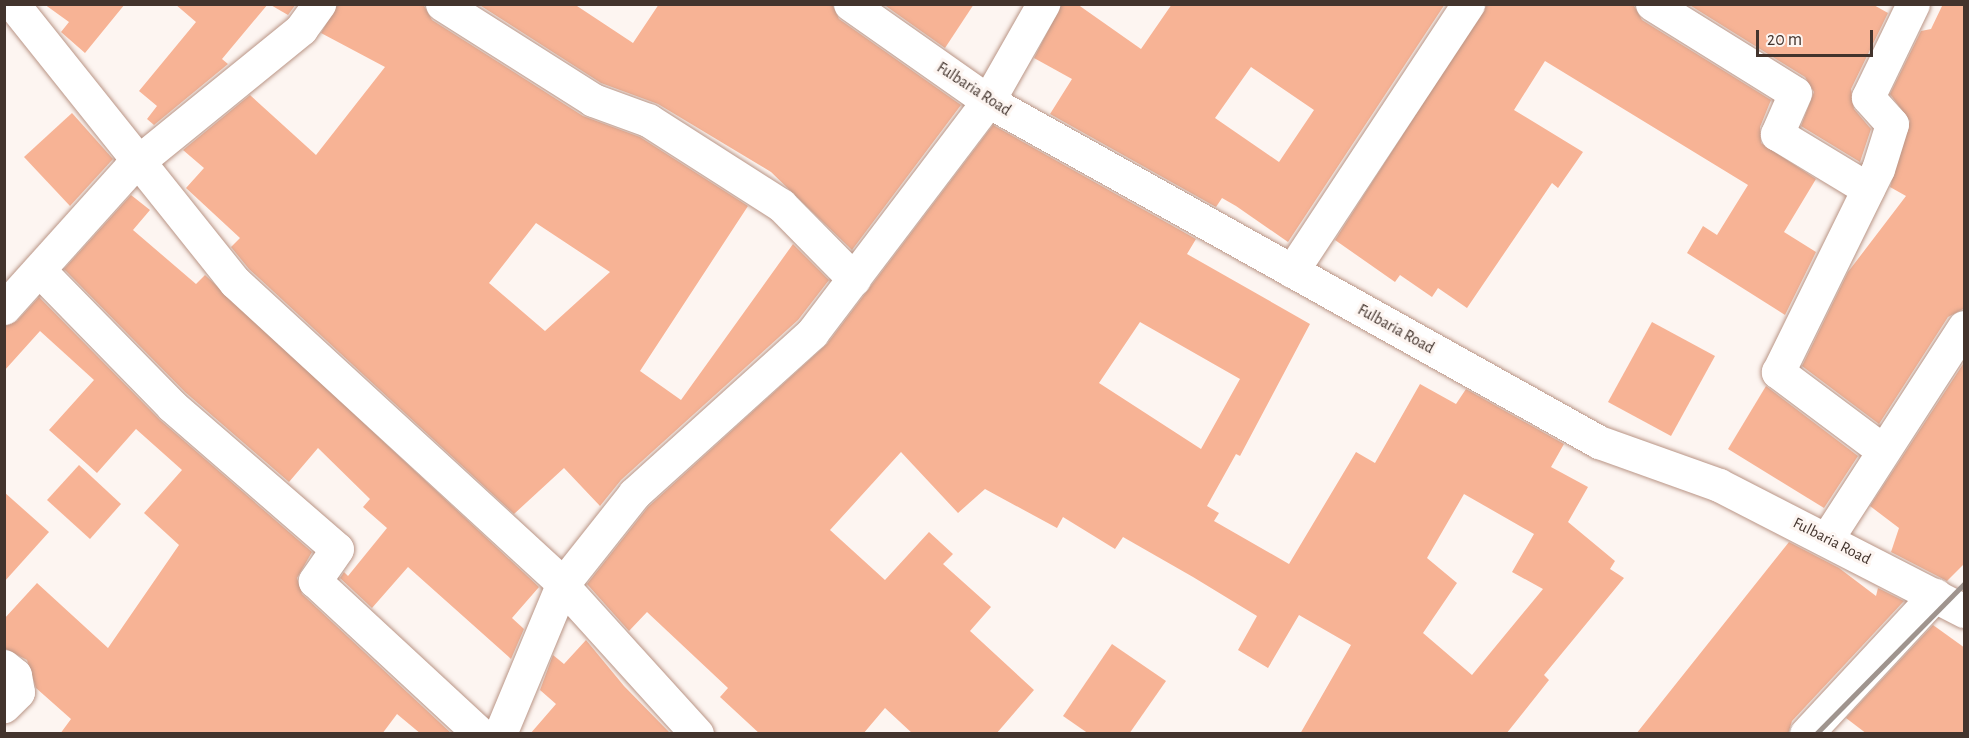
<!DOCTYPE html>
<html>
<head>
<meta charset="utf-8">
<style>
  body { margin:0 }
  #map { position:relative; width:1969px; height:738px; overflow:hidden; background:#fdf5f1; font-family:"Alegreya Sans",sans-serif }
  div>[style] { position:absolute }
  .building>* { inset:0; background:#f7b395 }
  .roads { filter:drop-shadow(0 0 2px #b99586) drop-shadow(0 0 2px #b99586) }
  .minor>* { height:33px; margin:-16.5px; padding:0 16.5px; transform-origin:16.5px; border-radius:16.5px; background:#fff }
  .major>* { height:33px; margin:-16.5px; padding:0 16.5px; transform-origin:16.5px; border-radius:16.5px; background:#fff }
  .rail>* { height:4.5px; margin:-2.25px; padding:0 2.25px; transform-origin:2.25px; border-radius:2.25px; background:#9f948e }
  span { translate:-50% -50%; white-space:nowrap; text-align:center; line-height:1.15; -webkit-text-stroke:6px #fdf5f1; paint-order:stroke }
  .street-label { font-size:16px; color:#43342d }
  .frame { position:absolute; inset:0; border:6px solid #43342d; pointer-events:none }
  .scale { position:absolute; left:1756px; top:30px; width:117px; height:27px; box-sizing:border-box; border:3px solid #43342d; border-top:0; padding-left:8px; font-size:18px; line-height:21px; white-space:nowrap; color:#43342d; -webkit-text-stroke:4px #fdf5f1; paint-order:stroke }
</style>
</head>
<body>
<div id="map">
  <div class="building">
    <div style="clip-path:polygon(44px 4px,125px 4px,85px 53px,61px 32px,69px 22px)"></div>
    <div style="clip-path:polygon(175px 4px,268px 4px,222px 59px,228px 64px,154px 125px,147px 119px,157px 106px,139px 91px,196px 22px)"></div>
    <div style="clip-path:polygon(269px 4px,296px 4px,288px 15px)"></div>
    <div style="clip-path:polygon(evenodd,338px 4px,423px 4px,432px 20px,583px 116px,640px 137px,748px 206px,640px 371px,681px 400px,793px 244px,829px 280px,798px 320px,621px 480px,600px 506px,564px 468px,514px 514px,249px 269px,231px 247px,240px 238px,186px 188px,204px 168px,183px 150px,250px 95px,316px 155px,385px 67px,321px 33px,338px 4px,536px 223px,610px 272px,545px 331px,489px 283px,536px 223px)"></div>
    <div style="clip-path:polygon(478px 4px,574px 4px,633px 43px,659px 4px,832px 4px,839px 19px,961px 105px,852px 250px,771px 172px,658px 104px,601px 83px)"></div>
    <div style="clip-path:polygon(883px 4px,974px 4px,945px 48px)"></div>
    <div style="clip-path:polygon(evenodd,1062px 4px,1077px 4px,1141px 49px,1172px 4px,1445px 4px,1288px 242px,1236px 206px,1222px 198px,1216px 207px,1050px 114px,1072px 79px,1034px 58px,1062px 4px,1251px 67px,1314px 110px,1279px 162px,1215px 118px,1251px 67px)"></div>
    <div style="clip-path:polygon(1487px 4px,1633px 4px,1642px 20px,1771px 100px,1760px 127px,1761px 143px,1816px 179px,1784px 232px,1816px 252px,1785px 315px,1687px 253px,1703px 226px,1717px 235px,1748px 185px,1545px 61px,1514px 110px,1583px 152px,1558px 188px,1552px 183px,1467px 308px,1438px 288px,1432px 297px,1400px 275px,1395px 282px,1335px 240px)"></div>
    <div style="clip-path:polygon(1688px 4px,1872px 4px,1888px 13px,1851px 89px,1854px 109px,1871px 129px,1860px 162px,1801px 126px,1814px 92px,1805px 77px)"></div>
    <div style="clip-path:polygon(1943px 4px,1965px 4px,1965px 308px,1948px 317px,1879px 424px,1802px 366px,1848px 272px,1906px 196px,1890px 187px,1910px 121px,1890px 94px,1921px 31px,1931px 29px)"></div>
    <div style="clip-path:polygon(72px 113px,113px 159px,70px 206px,24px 157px)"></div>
    <div style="clip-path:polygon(evenodd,993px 125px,1196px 239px,1187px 254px,1310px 324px,1240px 456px,1236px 454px,1207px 506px,1219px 513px,1214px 521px,1289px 564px,1356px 452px,1375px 463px,1420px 384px,1456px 404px,1466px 389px,1564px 444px,1551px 467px,1588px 487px,1568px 522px,1615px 561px,1610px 569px,1624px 578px,1544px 675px,1549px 680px,1506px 734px,1300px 734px,1351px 645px,1299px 615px,1268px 668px,1238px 650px,1257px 616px,1193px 577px,1123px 537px,1115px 549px,1063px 517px,1057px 528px,985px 489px,958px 513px,901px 452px,830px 530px,885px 580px,929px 532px,953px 554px,943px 564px,991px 607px,970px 631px,1034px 690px,996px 734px,913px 734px,885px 708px,863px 734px,760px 734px,720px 697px,728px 688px,647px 612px,629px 631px,587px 584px,648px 507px,827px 344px,993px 125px,1140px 322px,1240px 379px,1201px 449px,1099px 383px,1140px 322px,993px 125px,1464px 494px,1534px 534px,1512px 572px,1543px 589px,1472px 675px,1423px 633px,1457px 583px,1427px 558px,1464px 494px)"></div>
    <div style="clip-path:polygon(131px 195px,150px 210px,133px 230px,196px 284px,205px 275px,539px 587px,512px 618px,524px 629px,511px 659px,408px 567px,372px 608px,340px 578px,344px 572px,348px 576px,387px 528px,363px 507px,370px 499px,318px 448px,289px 482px,185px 392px,64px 269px)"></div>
    <div style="clip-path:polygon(39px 297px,160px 420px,312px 552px,297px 578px,302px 594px,452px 734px,421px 734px,397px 714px,382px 734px,60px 734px,71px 719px,36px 688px,27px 660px,4px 648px,4px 619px,37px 583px,108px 648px,179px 545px,144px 513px,182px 470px,136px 429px,97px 473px,49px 430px,94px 380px,40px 331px,4px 371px,4px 326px,17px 321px)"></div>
    <div style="clip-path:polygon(1652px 322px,1715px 356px,1671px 436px,1608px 402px)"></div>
    <div style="clip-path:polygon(1965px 361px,1965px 563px,1947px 581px,1891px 552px,1899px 528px,1870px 506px)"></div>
    <div style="clip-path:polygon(1766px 386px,1858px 456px,1824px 508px,1728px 449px)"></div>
    <div style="clip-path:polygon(79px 465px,121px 504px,90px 539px,47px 500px)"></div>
    <div style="clip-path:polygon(4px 492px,49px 532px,4px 582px)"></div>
    <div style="clip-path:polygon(1789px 542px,1839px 568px,1876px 596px,1878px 588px,1904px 601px,1792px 721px,1788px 734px,1636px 734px)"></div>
    <div style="clip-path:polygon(1933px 625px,1965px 648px,1965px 734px,1867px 734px,1846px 718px)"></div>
    <div style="clip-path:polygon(586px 640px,624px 686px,671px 734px,530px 734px,556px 704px,540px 690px,553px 655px,564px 664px)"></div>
    <div style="clip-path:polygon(1112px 644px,1166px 681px,1129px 734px,1089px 734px,1063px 716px)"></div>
  </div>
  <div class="roads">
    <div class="minor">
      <div style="left:13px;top:4px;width:356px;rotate:51.4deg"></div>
      <div style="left:235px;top:282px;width:446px;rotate:42.6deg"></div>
      <div style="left:442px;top:4px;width:179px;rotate:32.4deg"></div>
      <div style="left:593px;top:100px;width:59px;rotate:20deg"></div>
      <div style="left:648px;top:120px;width:158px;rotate:32.6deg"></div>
      <div style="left:781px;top:205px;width:104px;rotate:45.4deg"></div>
      <div style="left:1652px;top:4px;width:168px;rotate:31.9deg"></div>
      <div style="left:1795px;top:93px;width:45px;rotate:113.7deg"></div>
      <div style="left:1777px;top:134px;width:106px;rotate:31.1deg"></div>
      <div style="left:39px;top:270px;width:190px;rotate:45.6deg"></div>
      <div style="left:172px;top:406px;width:218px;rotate:40.9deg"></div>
      <div style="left:337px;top:549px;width:39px;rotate:125deg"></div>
      <div style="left:315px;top:581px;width:225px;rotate:42.8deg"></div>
      <div style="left:1292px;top:271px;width:320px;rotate:-56.6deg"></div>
      <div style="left:4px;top:308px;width:187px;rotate:-48deg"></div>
      <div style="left:129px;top:169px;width:222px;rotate:-39.1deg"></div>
      <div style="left:301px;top:29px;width:31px;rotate:-54deg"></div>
      <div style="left:1881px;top:449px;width:129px;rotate:-143.2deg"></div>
      <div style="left:1778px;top:372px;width:226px;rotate:-63.8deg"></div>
      <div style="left:1878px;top:169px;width:47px;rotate:-72.7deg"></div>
      <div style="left:1892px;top:124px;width:36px;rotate:-132deg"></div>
      <div style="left:1868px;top:97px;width:103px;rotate:-64.2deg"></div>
      <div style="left:1828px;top:537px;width:250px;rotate:-57.1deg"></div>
      <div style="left:562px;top:585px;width:201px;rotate:47.8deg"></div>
      <div style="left:4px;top:666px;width:14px;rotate:39deg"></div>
      <div style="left:15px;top:675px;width:17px;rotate:80deg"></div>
      <div style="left:18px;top:692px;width:20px;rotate:135deg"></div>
      <div style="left:500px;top:734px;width:161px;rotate:-67.4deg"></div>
      <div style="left:562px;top:585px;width:116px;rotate:-51.6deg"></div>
      <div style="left:634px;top:494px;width:240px;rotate:-42.1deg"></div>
      <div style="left:812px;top:333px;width:291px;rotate:-52.8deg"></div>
      <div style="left:988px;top:101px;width:112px;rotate:-60.4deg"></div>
      <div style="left:1806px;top:734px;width:190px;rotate:-47.1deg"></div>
    </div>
    <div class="major">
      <div style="left:850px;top:4px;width:169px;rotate:35.1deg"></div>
      <div style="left:988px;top:101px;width:700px;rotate:29.17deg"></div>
      <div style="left:1599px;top:442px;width:127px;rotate:19.7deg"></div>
      <div style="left:1719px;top:485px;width:276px;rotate:27.2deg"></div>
    </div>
  </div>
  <div class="rail">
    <div style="left:1816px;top:734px;width:211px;rotate:-45.4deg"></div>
  </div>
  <div class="street-label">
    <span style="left:974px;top:89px;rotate:33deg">Fulbaria Road</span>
    <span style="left:1396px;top:329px;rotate:29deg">Fulbaria Road</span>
    <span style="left:1832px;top:541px;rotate:27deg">Fulbaria Road</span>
  </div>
  <div class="frame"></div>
  <div class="scale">20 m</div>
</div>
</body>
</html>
